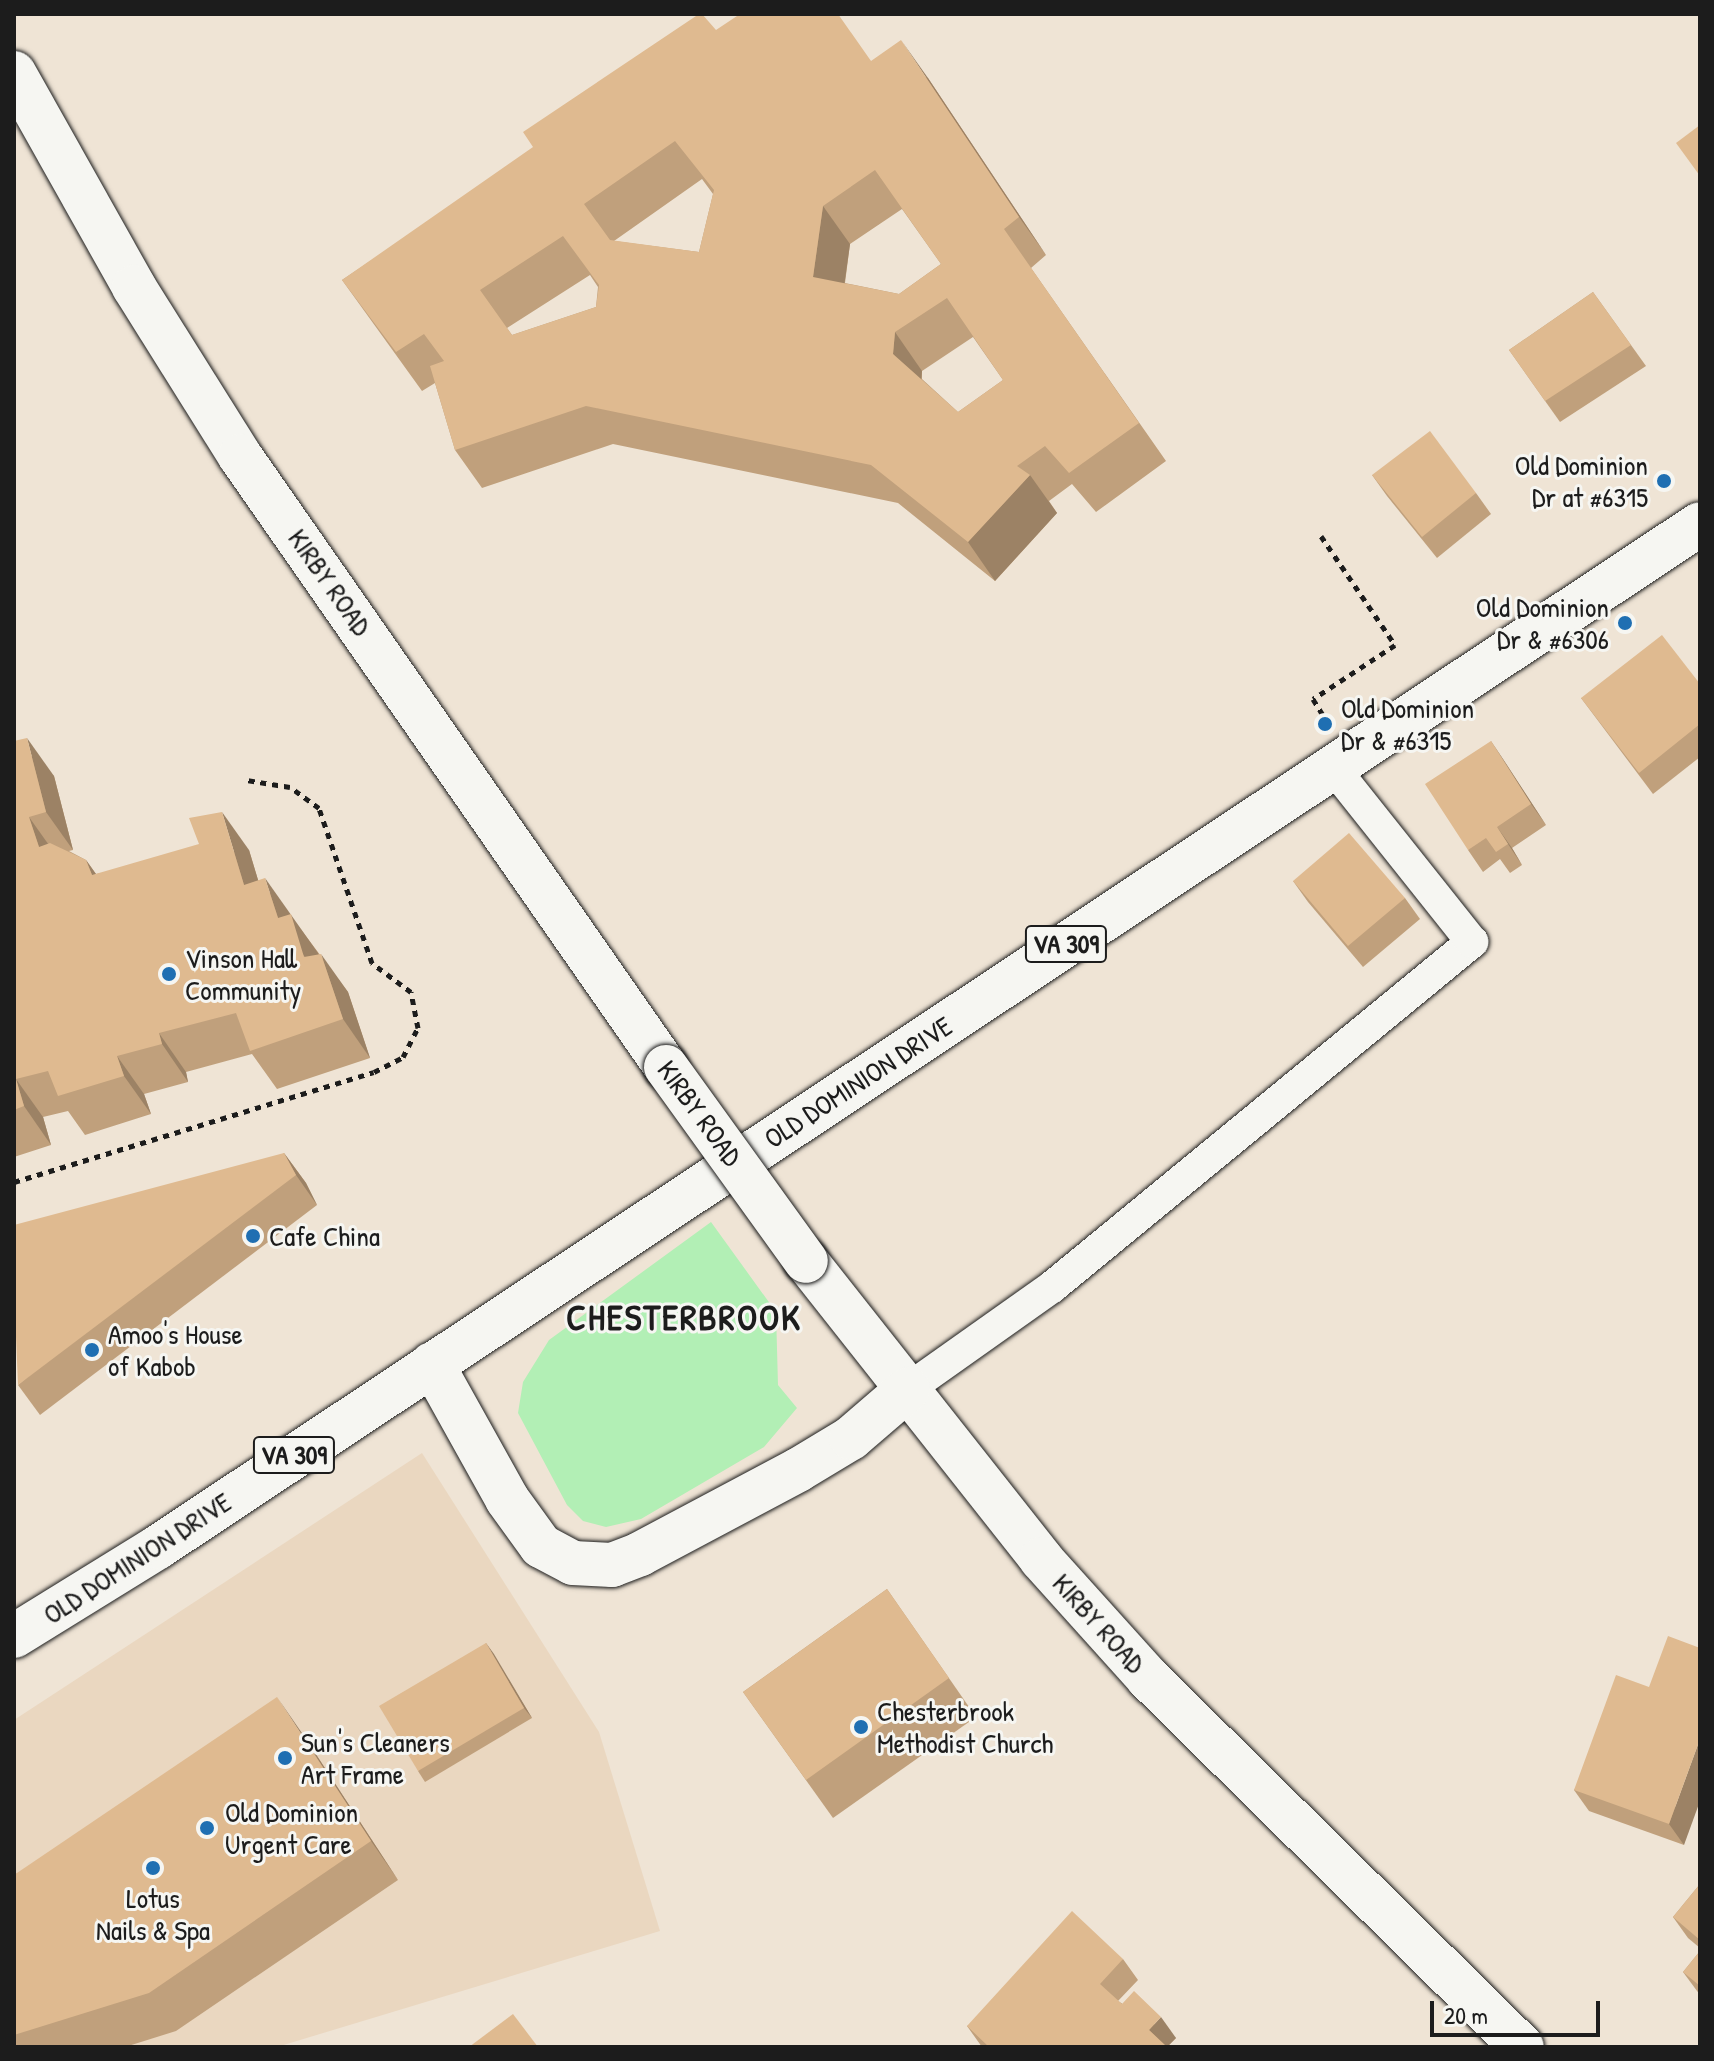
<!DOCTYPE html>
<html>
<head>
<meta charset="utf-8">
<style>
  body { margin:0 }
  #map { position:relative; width:1714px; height:2061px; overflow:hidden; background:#efe4d5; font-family:"Patrick Hand",sans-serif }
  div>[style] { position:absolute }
  .built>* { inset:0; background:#ead7c0 }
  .green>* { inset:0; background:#b2efb5 }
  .path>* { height:5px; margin-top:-2.5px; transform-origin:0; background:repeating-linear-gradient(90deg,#1c1c1c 0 6px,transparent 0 12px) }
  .roads { filter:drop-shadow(0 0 2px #1c1c1c) drop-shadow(0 0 2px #1c1c1c) }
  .service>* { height:32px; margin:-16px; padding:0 16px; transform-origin:16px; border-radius:16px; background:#f6f6f2 }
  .secondary>* { height:44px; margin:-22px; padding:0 22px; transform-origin:22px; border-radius:22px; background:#f6f6f2 }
  .primary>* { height:44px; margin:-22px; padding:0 22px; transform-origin:22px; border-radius:22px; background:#f6f6f2 }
  .bridges { filter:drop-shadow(0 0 2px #1c1c1c) drop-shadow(0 0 2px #1c1c1c) }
  .secondary-bridge>* { height:44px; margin:-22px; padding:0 22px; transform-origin:22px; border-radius:22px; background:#f6f6f2 }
  .wall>* { inset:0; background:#c0a07c }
  .shaded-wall>* { inset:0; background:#9c8265 }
  .building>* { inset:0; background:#dfba90 }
  .dots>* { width:22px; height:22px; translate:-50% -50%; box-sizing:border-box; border:4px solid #f6f6f2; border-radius:50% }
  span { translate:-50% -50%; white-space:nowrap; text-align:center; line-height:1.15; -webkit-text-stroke:6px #f6f6f2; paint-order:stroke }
  .shield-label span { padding:2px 6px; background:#f6f6f2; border:2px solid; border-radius:6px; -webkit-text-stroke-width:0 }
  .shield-label { font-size:26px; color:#1c1c1c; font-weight:700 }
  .poi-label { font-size:28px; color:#1c1c1c }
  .right { translate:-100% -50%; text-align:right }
  .left { translate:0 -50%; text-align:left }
  .street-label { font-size:28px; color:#1c1c1c }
  .district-label { font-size:36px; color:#1c1c1c; font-weight:700; letter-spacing:2px }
  .frame { position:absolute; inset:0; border:16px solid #1c1c1c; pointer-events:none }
  .scale { position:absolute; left:1430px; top:2001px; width:170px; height:36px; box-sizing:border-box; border:4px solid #1c1c1c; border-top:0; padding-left:10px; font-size:24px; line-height:28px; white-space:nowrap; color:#1c1c1c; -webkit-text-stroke:6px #f6f6f2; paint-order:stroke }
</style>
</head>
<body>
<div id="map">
  <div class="built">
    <div style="clip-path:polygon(422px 1453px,599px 1732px,660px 1931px,277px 2047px,14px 2047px,14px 1720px)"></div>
  </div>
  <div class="green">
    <div style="clip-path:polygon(711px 1222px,776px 1312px,778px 1385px,797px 1408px,764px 1447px,641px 1519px,606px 1527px,583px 1521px,567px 1505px,518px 1413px,523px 1382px,549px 1340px)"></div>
  </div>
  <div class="path">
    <div style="left:1321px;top:536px;width:132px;rotate:55.8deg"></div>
    <div style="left:1395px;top:645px;width:98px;rotate:146.6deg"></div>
    <div style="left:1313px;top:699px;width:19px;rotate:58deg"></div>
    <div style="left:14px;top:1182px;width:376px;rotate:-17deg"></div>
    <div style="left:374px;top:1072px;width:33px;rotate:-27deg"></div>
    <div style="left:403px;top:1057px;width:33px;rotate:-63deg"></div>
    <div style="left:418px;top:1028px;width:37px;rotate:-101deg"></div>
    <div style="left:411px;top:992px;width:49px;rotate:-143.4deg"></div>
    <div style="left:372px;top:963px;width:164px;rotate:-108.9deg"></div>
    <div style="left:319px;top:808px;width:36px;rotate:-144deg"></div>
    <div style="left:290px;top:787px;width:44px;rotate:-170.8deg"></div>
  </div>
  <div class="roads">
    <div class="service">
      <div style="left:908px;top:1389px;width:176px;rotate:-35.3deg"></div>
      <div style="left:1052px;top:1287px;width:544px;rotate:-39.4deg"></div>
      <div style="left:1472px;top:942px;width:223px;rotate:-128.5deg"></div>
    </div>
    <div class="secondary">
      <div style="left:14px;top:73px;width:245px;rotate:60.7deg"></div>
      <div style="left:134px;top:287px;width:199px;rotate:57.9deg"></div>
      <div style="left:240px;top:456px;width:745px;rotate:55.12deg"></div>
      <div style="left:806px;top:1261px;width:380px;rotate:51.7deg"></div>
      <div style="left:1041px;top:1559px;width:160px;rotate:48deg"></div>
      <div style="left:1148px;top:1678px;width:525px;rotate:44.61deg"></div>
      <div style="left:432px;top:1364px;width:154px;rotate:60.9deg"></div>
      <div style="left:507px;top:1499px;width:58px;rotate:54.1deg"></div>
      <div style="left:541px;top:1546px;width:36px;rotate:28deg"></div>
      <div style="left:573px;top:1563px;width:39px;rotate:3deg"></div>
      <div style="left:612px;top:1565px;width:30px;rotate:-21deg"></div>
      <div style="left:640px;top:1554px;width:179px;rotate:-28deg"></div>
      <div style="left:798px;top:1470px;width:62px;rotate:-31.1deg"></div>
      <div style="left:851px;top:1438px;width:75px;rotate:-40.7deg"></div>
    </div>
    <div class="primary">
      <div style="left:14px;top:1636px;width:169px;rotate:-31.7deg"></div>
      <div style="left:158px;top:1547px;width:1850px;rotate:-33.56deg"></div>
    </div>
  </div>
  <div class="bridges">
    <div class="secondary-bridge">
      <div style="left:666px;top:1067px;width:239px;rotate:54.2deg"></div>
    </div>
  </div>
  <div class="wall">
    <div style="clip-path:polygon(evenodd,716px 30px,871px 61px,928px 78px,1046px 255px,1031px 268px,1166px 461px,1096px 512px,1072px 484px,1049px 501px,1057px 513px,995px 581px,898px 503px,613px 444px,482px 488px,455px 450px,435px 383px,422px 391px,342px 280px,716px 30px,702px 179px,713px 194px,699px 252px,614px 241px,702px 179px,716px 30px,902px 209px,941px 264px,899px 294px,845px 283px,850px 244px,902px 209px,716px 30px,590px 275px,598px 287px,596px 307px,512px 335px,507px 328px,590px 275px,716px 30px,973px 337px,1003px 380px,958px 412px,922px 379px,922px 371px,973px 337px)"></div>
    <div style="clip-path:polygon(1593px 292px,1646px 366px,1560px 422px,1509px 350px)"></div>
    <div style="clip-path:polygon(1372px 475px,1476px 493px,1491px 514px,1437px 558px,1387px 496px)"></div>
    <div style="clip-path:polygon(1700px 684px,1700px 757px,1653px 794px,1581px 698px)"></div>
    <div style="clip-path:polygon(14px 741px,54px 776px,73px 850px,69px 851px,86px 860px,96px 874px,249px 850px,258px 880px,290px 915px,348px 992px,370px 1058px,277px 1089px,252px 1054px,186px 1072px,188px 1082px,144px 1094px,151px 1114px,85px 1135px,68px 1111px,43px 1117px,51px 1145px,14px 1157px)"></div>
    <div style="clip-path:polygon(1491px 741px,1546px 825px,1512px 848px,1522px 865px,1510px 873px,1500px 859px,1483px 872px,1468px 850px)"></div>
    <div style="clip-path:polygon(1293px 881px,1405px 898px,1420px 919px,1363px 967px,1308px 902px)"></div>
    <div style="clip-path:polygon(284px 1153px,306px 1183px,317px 1205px,40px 1415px,18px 1385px)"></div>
    <div style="clip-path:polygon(887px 1589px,976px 1717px,833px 1818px,743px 1692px)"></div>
    <div style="clip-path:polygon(486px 1643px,532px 1718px,425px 1782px,418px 1771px)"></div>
    <div style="clip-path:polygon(1649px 1687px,1684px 1845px,1589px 1811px,1574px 1790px)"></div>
    <div style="clip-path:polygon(304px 1736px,398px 1880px,176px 2031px,125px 2047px,14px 2047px,14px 1875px)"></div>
    <div style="clip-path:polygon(1700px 1884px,1700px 1948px,1688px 1938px,1673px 1917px)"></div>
    <div style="clip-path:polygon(1700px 1951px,1700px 1995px,1683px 1972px)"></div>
    <div style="clip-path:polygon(1123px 1959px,1138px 1980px,1118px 2001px,1176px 2038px,1167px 2047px,982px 2047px,967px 2026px)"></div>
  </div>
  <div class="shaded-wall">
    <div style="clip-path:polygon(901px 40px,928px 78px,1046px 255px,1019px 217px)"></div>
    <div style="clip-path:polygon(823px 206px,850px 244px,840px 316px,813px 277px)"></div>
    <div style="clip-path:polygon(895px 332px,922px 371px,920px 392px,893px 354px)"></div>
    <div style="clip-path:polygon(1030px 475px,1057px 513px,995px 581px,968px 542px)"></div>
    <div style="clip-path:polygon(27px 738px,54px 776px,73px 850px,46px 812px)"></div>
    <div style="clip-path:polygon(1491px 741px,1505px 762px,1546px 825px,1531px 804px)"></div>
    <div style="clip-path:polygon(222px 812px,249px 850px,271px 923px,244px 885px)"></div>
    <div style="clip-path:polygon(29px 817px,56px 855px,39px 847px)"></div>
    <div style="clip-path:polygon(1497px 827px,1512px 848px,1522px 865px,1508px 844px)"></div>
    <div style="clip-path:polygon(86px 860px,113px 898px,92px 875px)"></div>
    <div style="clip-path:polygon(265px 878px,318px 953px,331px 995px,278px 918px)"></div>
    <div style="clip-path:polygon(321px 954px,348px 992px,370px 1058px,343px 1019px)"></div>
    <div style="clip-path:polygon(159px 1033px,186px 1072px,188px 1082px,162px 1044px)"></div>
    <div style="clip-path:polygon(117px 1056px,144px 1094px,151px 1114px,124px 1076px)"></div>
    <div style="clip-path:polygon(16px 1079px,43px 1117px,51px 1145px,24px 1106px)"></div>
    <div style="clip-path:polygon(284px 1153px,306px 1183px,317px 1205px,296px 1175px)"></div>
    <div style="clip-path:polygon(486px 1643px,494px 1654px,532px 1718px,524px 1708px)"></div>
    <div style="clip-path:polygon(277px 1697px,304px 1736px,398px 1880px,371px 1841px)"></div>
    <div style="clip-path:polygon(1700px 1739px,1700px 1801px,1684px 1845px,1669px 1824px)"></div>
    <div style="clip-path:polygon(1161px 2017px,1176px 2038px,1167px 2047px,1149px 2030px)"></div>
  </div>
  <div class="building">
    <div style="clip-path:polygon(evenodd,699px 14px,702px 14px,716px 30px,740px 14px,838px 14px,871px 61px,901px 40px,1019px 217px,1004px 229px,1139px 423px,1069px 473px,1045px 446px,1017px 466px,1030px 475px,968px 542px,871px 465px,586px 406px,455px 450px,430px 366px,444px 361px,424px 334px,396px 352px,342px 280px,533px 147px,523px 132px,699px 14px,675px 141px,714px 190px,699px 252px,610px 240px,584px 204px,675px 141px,699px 14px,875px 170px,941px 264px,899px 294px,813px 277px,823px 206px,875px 170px,699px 14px,563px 236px,599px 285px,596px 307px,512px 335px,480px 290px,563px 236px,699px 14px,947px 298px,1003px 380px,958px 412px,893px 354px,895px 332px,947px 298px)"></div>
    <div style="clip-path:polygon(1700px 125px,1700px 176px,1676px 143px)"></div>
    <div style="clip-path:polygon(1593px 292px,1631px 345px,1545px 401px,1509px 350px)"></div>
    <div style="clip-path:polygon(1430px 431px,1476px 493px,1422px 537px,1372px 475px)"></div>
    <div style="clip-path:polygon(1662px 635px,1700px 684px,1700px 724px,1639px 773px,1581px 698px)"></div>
    <div style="clip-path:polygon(27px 738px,46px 812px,29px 817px,39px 847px,50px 843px,86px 860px,92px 875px,199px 844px,189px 818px,222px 812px,244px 885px,265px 878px,278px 918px,291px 914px,304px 957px,321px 954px,343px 1019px,250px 1051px,236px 1013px,159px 1033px,162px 1044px,117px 1056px,124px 1076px,58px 1096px,48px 1071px,16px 1079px,24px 1106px,14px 1110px,14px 741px)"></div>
    <div style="clip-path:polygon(1491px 741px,1531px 804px,1497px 827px,1508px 844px,1496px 852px,1486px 838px,1468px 850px,1425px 784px)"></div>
    <div style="clip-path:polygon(1349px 833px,1405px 898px,1348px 946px,1293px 881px)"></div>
    <div style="clip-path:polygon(284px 1153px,296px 1175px,18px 1385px,14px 1288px,14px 1225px)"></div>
    <div style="clip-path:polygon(887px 1589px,949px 1678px,806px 1780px,743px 1692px)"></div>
    <div style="clip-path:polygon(1668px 1636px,1700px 1648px,1700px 1739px,1669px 1824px,1574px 1790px,1616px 1675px,1649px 1687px)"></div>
    <div style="clip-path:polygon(486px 1643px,524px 1708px,418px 1771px,379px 1706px)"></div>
    <div style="clip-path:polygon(277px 1697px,371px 1841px,149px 1993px,14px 2035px,14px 1875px)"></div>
    <div style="clip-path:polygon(1700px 1884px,1700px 1940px,1673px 1917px)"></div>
    <div style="clip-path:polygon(1072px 1911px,1123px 1959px,1100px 1984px,1122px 2004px,1134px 1991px,1161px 2017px,1149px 2030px,1167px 2047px,989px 2047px,967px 2026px)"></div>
    <div style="clip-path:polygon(1700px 1951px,1700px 1986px,1683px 1972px)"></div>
    <div style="clip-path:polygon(513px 2014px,538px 2047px,469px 2047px)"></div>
  </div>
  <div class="dots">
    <div style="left:1664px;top:481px;background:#1f6fb2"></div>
    <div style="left:1625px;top:623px;background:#1f6fb2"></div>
    <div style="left:1325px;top:724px;background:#1f6fb2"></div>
    <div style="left:169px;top:974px;background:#1f6fb2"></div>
    <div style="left:253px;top:1236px;background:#1f6fb2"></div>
    <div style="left:92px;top:1350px;background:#1f6fb2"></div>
    <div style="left:861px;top:1727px;background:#1f6fb2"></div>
    <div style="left:285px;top:1758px;background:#1f6fb2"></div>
    <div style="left:207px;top:1828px;background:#1f6fb2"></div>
    <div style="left:153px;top:1868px;background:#1f6fb2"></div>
  </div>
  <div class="shield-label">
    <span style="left:1066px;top:944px">VA 309</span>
    <span style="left:294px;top:1455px">VA 309</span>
  </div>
  <div class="poi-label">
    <span class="right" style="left:1648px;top:481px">Old Dominion<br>Dr at #6315</span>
    <span class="right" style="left:1609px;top:623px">Old Dominion<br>Dr &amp; #6306</span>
    <span class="left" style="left:1341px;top:724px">Old Dominion<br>Dr &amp; #6315</span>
    <span class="left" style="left:185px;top:974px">Vinson Hall<br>Community</span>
    <span class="left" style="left:269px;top:1236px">Cafe China</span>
    <span class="left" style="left:108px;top:1350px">Amoo's House<br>of Kabob</span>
    <span class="left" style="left:877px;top:1727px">Chesterbrook<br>Methodist Church</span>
    <span class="left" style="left:301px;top:1758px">Sun's Cleaners<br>Art Frame</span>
    <span class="left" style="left:225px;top:1828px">Old Dominion<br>Urgent Care</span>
    <span style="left:153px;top:1914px">Lotus<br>Nails &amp; Spa</span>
  </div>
  <div class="street-label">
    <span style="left:330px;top:582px;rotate:55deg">KIRBY ROAD</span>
    <span style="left:858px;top:1082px;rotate:-33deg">OLD DOMINION DRIVE</span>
    <span style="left:700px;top:1113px;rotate:54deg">KIRBY ROAD</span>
    <span style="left:137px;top:1558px;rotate:-33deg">OLD DOMINION DRIVE</span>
    <span style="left:1099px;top:1623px;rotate:48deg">KIRBY ROAD</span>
  </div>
  <div class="district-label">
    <span style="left:684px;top:1317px">CHESTERBROOK</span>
  </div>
  <div class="frame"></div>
  <div class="scale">20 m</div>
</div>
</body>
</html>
